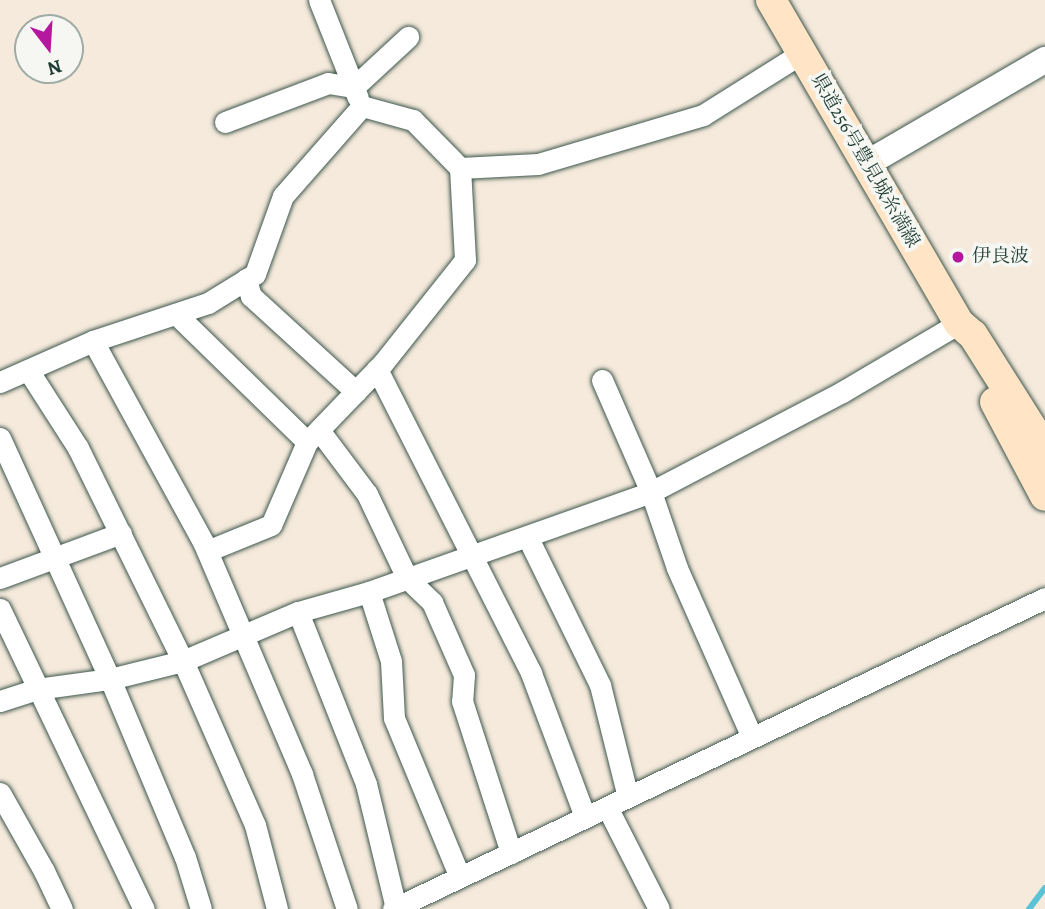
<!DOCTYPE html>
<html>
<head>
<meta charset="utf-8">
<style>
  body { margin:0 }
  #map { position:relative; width:1045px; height:909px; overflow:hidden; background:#f5eadc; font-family:Alegreya,"Noto Serif JP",serif }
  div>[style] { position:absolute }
  .stream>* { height:6px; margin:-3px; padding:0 3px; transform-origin:3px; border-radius:3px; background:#5ac3d5 }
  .roads { filter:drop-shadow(0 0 2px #3f574d) drop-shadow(0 0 2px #3f574d) }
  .minor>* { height:21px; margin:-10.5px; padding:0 10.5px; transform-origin:10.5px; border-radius:10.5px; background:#fff }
  .tertiary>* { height:26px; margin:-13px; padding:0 13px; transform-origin:13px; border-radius:13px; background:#fff }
  .secondary>* { height:30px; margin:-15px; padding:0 15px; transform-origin:15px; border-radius:15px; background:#ffe4c6 }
  .dots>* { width:19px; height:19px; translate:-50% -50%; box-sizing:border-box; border:4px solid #f6f6f2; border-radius:50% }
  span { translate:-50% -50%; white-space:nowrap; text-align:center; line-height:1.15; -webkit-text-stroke:7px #f6f6f2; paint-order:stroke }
  .street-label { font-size:19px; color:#1f3d34 }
  .poi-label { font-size:19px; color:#1f3d34 }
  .left { translate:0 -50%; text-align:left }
  .north { position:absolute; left:14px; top:14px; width:70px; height:70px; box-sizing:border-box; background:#f6f6f2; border:2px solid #a0aca6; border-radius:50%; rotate:163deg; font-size:19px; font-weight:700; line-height:28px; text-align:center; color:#1f3d34 }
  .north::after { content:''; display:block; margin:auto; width:24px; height:32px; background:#b5179e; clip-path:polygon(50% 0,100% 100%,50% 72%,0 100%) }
</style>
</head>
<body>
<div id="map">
  <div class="stream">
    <div style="left:1029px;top:909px;width:26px;rotate:-53deg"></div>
  </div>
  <div class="roads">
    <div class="minor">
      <div style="left:319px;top:0;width:105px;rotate:68.3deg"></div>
      <div style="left:362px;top:106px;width:53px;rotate:15.4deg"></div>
      <div style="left:413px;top:120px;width:67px;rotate:45.6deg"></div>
      <div style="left:460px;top:168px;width:78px;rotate:-2.9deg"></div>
      <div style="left:538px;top:164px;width:172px;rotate:-16.5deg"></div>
      <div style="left:703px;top:115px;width:117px;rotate:-32.1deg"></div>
      <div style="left:225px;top:122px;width:110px;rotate:-20.7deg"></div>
      <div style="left:328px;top:83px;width:26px;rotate:9deg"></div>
      <div style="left:354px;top:87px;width:74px;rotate:-42.8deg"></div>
      <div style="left:246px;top:279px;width:18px;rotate:74deg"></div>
      <div style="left:251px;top:296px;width:142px;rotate:42.4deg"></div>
      <div style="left:176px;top:314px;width:183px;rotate:44.3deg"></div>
      <div style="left:307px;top:442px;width:90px;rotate:113.4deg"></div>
      <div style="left:271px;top:525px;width:69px;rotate:157.9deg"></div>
      <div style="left:93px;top:341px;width:231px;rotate:61.3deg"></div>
      <div style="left:204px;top:544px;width:250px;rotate:66.9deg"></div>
      <div style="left:302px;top:774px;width:142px;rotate:71.6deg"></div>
      <div style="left:377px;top:369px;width:341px;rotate:63.1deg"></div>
      <div style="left:531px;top:673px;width:154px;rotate:69.4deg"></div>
      <div style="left:28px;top:370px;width:93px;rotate:57.3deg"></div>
      <div style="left:78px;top:448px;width:237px;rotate:63.8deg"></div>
      <div style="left:183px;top:661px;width:179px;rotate:66.3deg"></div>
      <div style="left:255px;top:825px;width:87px;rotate:75.3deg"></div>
      <div style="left:602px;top:380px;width:122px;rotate:66.4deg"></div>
      <div style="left:651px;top:492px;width:80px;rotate:71.1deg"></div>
      <div style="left:677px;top:568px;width:185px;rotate:66.1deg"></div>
      <div style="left:0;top:382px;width:102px;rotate:-23.8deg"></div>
      <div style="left:93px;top:341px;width:121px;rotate:-18.3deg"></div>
      <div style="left:208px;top:303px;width:55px;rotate:-31.7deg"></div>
      <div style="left:255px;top:274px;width:83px;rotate:-70.3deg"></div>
      <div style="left:283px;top:196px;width:120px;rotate:-48.7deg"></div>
      <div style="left:319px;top:430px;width:80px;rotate:53.1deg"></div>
      <div style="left:367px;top:494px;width:93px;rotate:64.5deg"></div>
      <div style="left:407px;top:578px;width:35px;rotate:44deg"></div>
      <div style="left:432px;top:602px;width:80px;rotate:66.3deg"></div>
      <div style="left:464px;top:675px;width:26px;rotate:94deg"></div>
      <div style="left:462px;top:701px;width:160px;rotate:72.1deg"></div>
      <div style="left:0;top:438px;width:265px;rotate:65.5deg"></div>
      <div style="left:110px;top:679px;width:193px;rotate:67.2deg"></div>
      <div style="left:185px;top:857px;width:54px;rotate:72.9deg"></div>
      <div style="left:309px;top:440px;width:107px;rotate:-46.1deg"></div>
      <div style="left:383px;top:363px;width:132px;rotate:-51.5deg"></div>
      <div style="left:465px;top:260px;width:92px;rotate:-93.1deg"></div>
      <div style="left:528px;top:538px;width:164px;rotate:63.9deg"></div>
      <div style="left:600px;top:685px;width:115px;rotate:76deg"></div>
      <div style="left:0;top:578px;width:129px;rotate:-20.4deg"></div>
      <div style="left:369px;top:592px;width:72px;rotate:72.3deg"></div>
      <div style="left:391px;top:661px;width:57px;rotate:87deg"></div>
      <div style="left:394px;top:718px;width:172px;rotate:67.5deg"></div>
      <div style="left:0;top:609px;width:333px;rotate:64.4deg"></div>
      <div style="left:298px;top:612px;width:185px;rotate:68.4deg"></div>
      <div style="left:366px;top:784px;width:128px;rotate:76.4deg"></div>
      <div style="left:0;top:701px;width:39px;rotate:-18deg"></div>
      <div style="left:37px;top:689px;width:74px;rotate:-7.8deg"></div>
      <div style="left:110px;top:679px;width:75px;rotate:-13.9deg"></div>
      <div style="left:183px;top:661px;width:125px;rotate:-23.1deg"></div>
      <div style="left:298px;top:612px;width:74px;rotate:-15.7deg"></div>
      <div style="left:369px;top:592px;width:299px;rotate:-19.5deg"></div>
      <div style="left:651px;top:492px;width:216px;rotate:-27.6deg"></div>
      <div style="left:842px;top:392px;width:136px;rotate:-30.5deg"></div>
      <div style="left:0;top:793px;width:90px;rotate:60.6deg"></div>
      <div style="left:44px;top:871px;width:42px;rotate:64.7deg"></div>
      <div style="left:607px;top:807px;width:114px;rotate:63deg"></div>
      <div style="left:393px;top:909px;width:722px;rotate:-25.5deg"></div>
    </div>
    <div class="tertiary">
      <div style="left:866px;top:164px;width:207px;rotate:-30.2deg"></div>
    </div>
    <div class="secondary">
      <div style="left:771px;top:0;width:374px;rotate:59.8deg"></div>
      <div style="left:959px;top:323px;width:18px;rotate:41deg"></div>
      <div style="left:973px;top:335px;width:135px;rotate:57.7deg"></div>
      <div style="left:995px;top:402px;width:106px;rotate:62deg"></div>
    </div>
  </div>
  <div class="dots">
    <div style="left:958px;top:257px;background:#b5179e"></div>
  </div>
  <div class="street-label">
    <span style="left:865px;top:161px;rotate:60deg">県道256号豊見城糸満線</span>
  </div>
  <div class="poi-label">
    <span class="left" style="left:972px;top:257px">伊良波</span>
  </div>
  <div class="north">N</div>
</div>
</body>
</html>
